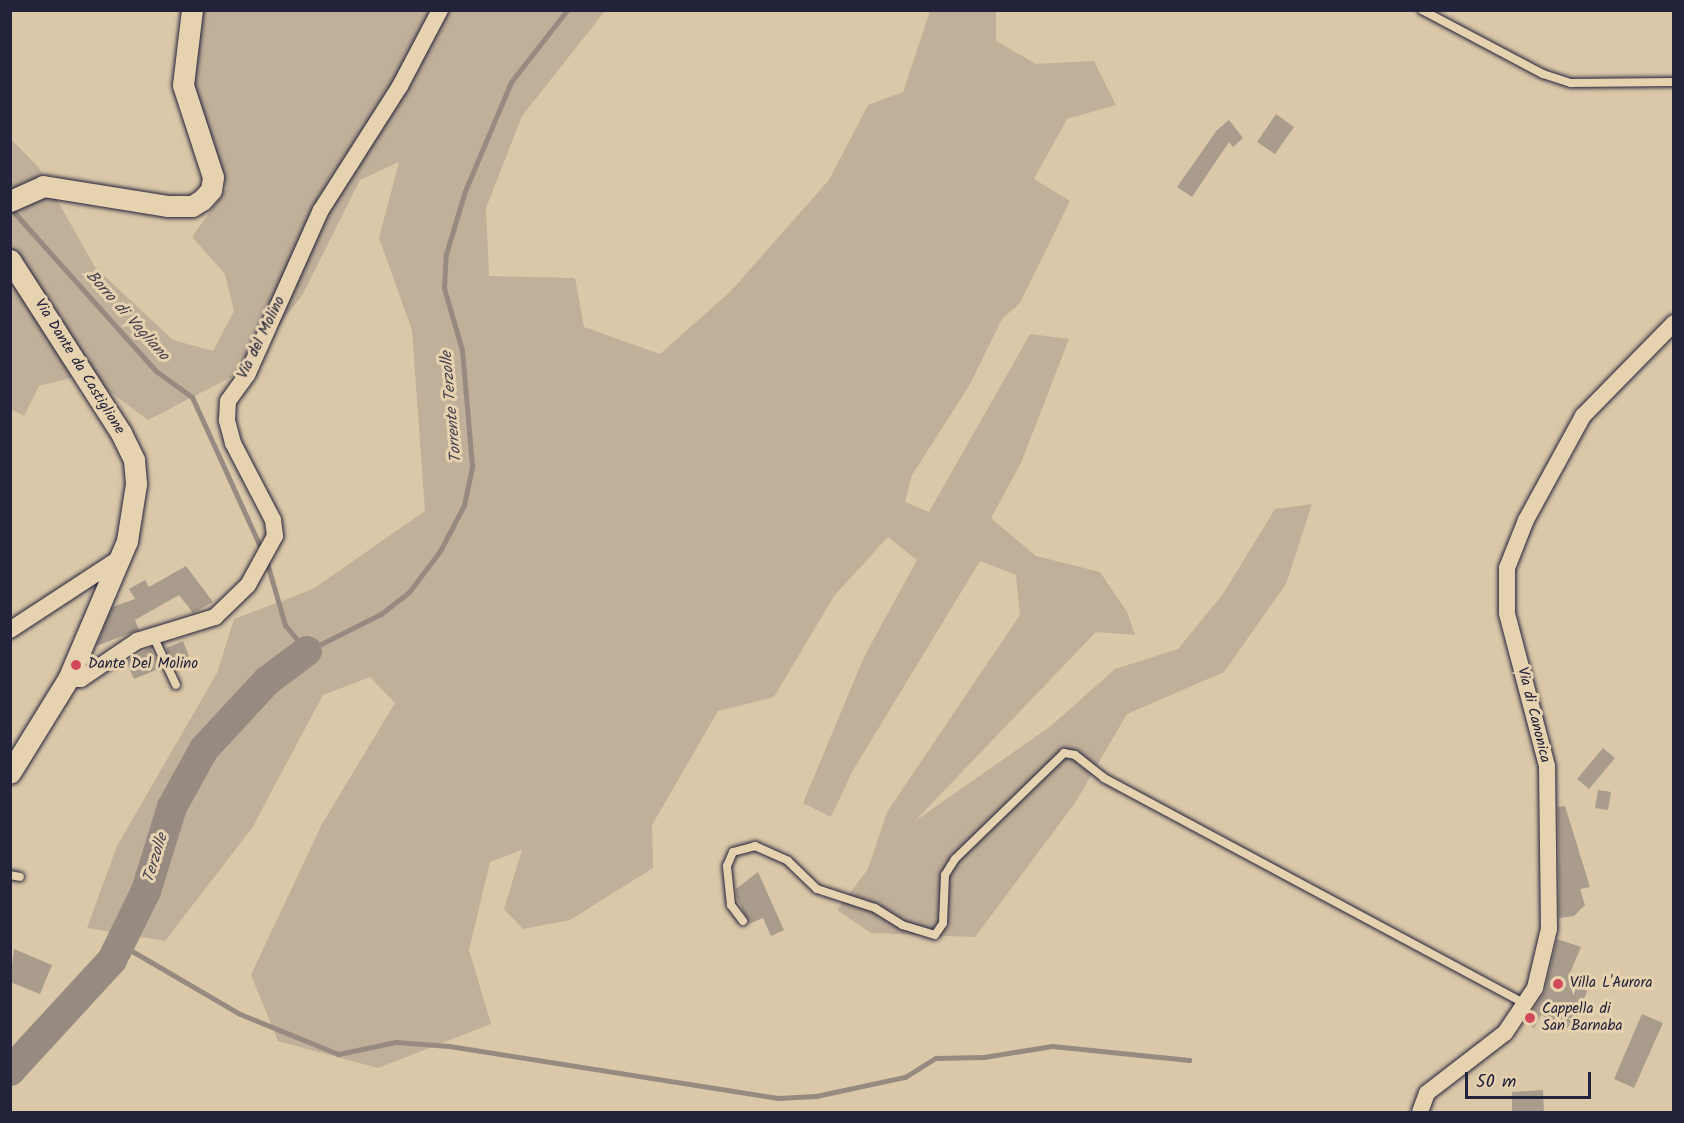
<!DOCTYPE html>
<html>
<head>
<meta charset="utf-8">
<style>
  body { margin:0 }
  #map { position:relative; width:1684px; height:1123px; overflow:hidden; background:#dbc8a9; font-family:Kalam,sans-serif }
  div>[style] { position:absolute }
  .green>* { inset:0; background:#c0af99 }
  .stream>* { height:5px; margin:-2.5px; padding:0 2.5px; transform-origin:2.5px; border-radius:2.5px; background:#978a80 }
  .river>* { height:30px; margin:-15px; padding:0 15px; transform-origin:15px; border-radius:15px; background:#978a80 }
  .building>* { inset:0; background:#aa9c8c }
  .roads { filter:drop-shadow(0 0 2px #22223b) drop-shadow(0 0 2px #22223b) }
  .service>* { height:8px; margin:-4px; padding:0 4px; transform-origin:4px; border-radius:4px; background:#e7d2b0 }
  .minor>* { height:16px; margin:-8px; padding:0 8px; transform-origin:8px; border-radius:8px; background:#e7d2b0 }
  .tertiary>* { height:21px; margin:-10.5px; padding:0 10.5px; transform-origin:10.5px; border-radius:10.5px; background:#e7d2b0 }
  .dots>* { width:16px; height:16px; translate:-50% -50%; box-sizing:border-box; border:3px solid #e7d2b0; border-radius:50% }
  span { translate:-50% -50%; white-space:nowrap; text-align:center; line-height:1.15; -webkit-text-stroke:6px #e7d2b0; paint-order:stroke }
  .street-label { font-size:15px; color:#22223b }
  .poi-label { font-size:15px; color:#22223b }
  .left { translate:0 -50%; text-align:left }
  .water-label { font-size:16px; color:#454150; font-style:italic }
  .frame { position:absolute; inset:0; border:12px solid #22223b; pointer-events:none }
  .scale { position:absolute; left:1465px; top:1072px; width:126px; height:27px; box-sizing:border-box; border:3px solid #22223b; border-top:0; padding-left:8px; font-size:18px; line-height:21px; white-space:nowrap; color:#22223b; -webkit-text-stroke:4px #e7d2b0; paint-order:stroke }
</style>
</head>
<body>
<div id="map">
  <div class="green">
    <div style="clip-path:polygon(201px 11px,605px 11px,522px 116px,486px 208px,489px 276px,575px 278px,584px 327px,660px 354px,730px 292px,829px 180px,868px 105px,903px 92px,930px 11px,996px 11px,996px 41px,1036px 64px,1094px 61px,1116px 105px,1067px 119px,1034px 179px,1070px 201px,1020px 303px,1002px 319px,969px 386px,912px 475px,905px 502px,929px 512px,1030px 334px,1069px 339px,1021px 463px,991px 518px,1036px 556px,1100px 572px,1127px 612px,1135px 635px,1096px 632px,915px 821px,1051px 726px,1115px 669px,1178px 649px,1223px 594px,1275px 509px,1312px 504px,1286px 584px,1224px 672px,1127px 714px,1075px 803px,975px 937px,871px 933px,837px 910px,868px 869px,887px 812px,1020px 615px,1016px 575px,980px 561px,852px 772px,831px 817px,803px 803px,864px 657px,917px 560px,888px 537px,834px 596px,774px 697px,718px 711px,652px 825px,653px 868px,570px 920px,523px 929px,504px 909px,522px 850px,490px 862px,469px 950px,491px 1024px,378px 1068px,278px 1041px,251px 975px,322px 824px,395px 703px,370px 677px,323px 695px,252px 828px,165px 941px,87px 928px,117px 846px,217px 673px,234px 619px,313px 589px,425px 511px,412px 330px,379px 238px,399px 162px,360px 180px,303px 294px,245px 370px,148px 420px,86px 374px,39px 386px,24px 416px,11px 409px,10px 138px,39px 168px,95px 267px,173px 340px,213px 351px,234px 311px,225px 274px,192px 237px,227px 188px,192px 84px)"></div>
  </div>
  <div class="stream">
    <div style="left:11px;top:209px;width:217px;rotate:48.2deg"></div>
    <div style="left:156px;top:371px;width:44px;rotate:35.8deg"></div>
    <div style="left:192px;top:397px;width:162px;rotate:65.5deg"></div>
    <div style="left:267px;top:563px;width:65px;rotate:73.8deg"></div>
    <div style="left:285px;top:625px;width:34px;rotate:50deg"></div>
    <div style="left:307px;top:651px;width:83px;rotate:-26.6deg"></div>
    <div style="left:381px;top:614px;width:36px;rotate:-38deg"></div>
    <div style="left:409px;top:592px;width:51px;rotate:-52.9deg"></div>
    <div style="left:440px;top:551px;width:52px;rotate:-62.4deg"></div>
    <div style="left:464px;top:505px;width:40px;rotate:-78deg"></div>
    <div style="left:472px;top:466px;width:116px;rotate:-94.9deg"></div>
    <div style="left:462px;top:350px;width:65px;rotate:-106.2deg"></div>
    <div style="left:444px;top:288px;width:34px;rotate:-87deg"></div>
    <div style="left:446px;top:254px;width:66px;rotate:-73.2deg"></div>
    <div style="left:465px;top:191px;width:118px;rotate:-67.1deg"></div>
    <div style="left:511px;top:82px;width:91px;rotate:-52.1deg"></div>
    <div style="left:120px;top:944px;width:139px;rotate:30.3deg"></div>
    <div style="left:240px;top:1014px;width:106px;rotate:22.2deg"></div>
    <div style="left:338px;top:1054px;width:59px;rotate:-11.7deg"></div>
    <div style="left:396px;top:1042px;width:53px;rotate:4.3deg"></div>
    <div style="left:449px;top:1046px;width:333px;rotate:9deg"></div>
    <div style="left:778px;top:1098px;width:38px;rotate:-3deg"></div>
    <div style="left:816px;top:1096px;width:91px;rotate:-12.1deg"></div>
    <div style="left:905px;top:1077px;width:36px;rotate:-32deg"></div>
    <div style="left:936px;top:1058px;width:48px;rotate:-1.2deg"></div>
    <div style="left:984px;top:1057px;width:69px;rotate:-9.2deg"></div>
    <div style="left:1052px;top:1046px;width:138px;rotate:5.8deg"></div>
  </div>
  <div class="river">
    <div style="left:10px;top:1071px;width:151px;rotate:-47.4deg"></div>
    <div style="left:112px;top:960px;width:77px;rotate:-63.8deg"></div>
    <div style="left:146px;top:891px;width:88px;rotate:-72.8deg"></div>
    <div style="left:172px;top:807px;width:66px;rotate:-61.1deg"></div>
    <div style="left:204px;top:749px;width:93px;rotate:-47.2deg"></div>
    <div style="left:267px;top:681px;width:50px;rotate:-36.9deg"></div>
  </div>
  <div class="building">
    <div style="clip-path:polygon(1276px 114px,1294px 127px,1275px 154px,1257px 142px)"></div>
    <div style="clip-path:polygon(1229px 120px,1243px 138px,1233px 147px,1229px 142px,1192px 197px,1177px 187px,1217px 130px)"></div>
    <div style="clip-path:polygon(186px 566px,213px 602px,193px 613px,179px 595px,135px 620px,139px 630px,96px 646px,112px 607px,135px 599px,129px 589px,145px 580px,149px 587px)"></div>
    <div style="clip-path:polygon(183px 641px,189px 656px,172px 662px,166px 648px)"></div>
    <div style="clip-path:polygon(150px 648px,161px 668px,134px 679px,126px 661px)"></div>
    <div style="clip-path:polygon(1603px 748px,1615px 758px,1589px 789px,1577px 779px)"></div>
    <div style="clip-path:polygon(1598px 790px,1611px 792px,1608px 810px,1595px 808px)"></div>
    <div style="clip-path:polygon(1565px 806px,1590px 887px,1580px 889px,1585px 905px,1574px 916px,1559px 918px,1558px 807px)"></div>
    <div style="clip-path:polygon(758px 872px,784px 930px,771px 936px,763px 918px,749px 924px,737px 898px,736px 889px)"></div>
    <div style="clip-path:polygon(1557px 939px,1581px 947px,1568px 978px,1587px 991px,1572px 1030px,1541px 1015px,1534px 1028px,1525px 1022px,1545px 991px)"></div>
    <div style="clip-path:polygon(14px 949px,52px 965px,40px 994px,10px 982px)"></div>
    <div style="clip-path:polygon(1642px 1014px,1663px 1023px,1634px 1088px,1614px 1079px)"></div>
    <div style="clip-path:polygon(1543px 1090px,1544px 1113px,1512px 1113px,1512px 1092px)"></div>
  </div>
  <div class="roads">
    <div class="service">
      <div style="left:1422px;top:10px;width:137px;rotate:27.9deg"></div>
      <div style="left:1543px;top:74px;width:29px;rotate:18deg"></div>
      <div style="left:1571px;top:83px;width:103px;rotate:-0.6deg"></div>
      <div style="left:153px;top:636px;width:54px;rotate:64.9deg"></div>
      <div style="left:10px;top:875px;width:10px;rotate:11deg"></div>
      <div style="left:743px;top:921px;width:20px;rotate:-127deg"></div>
      <div style="left:731px;top:905px;width:39px;rotate:-96deg"></div>
      <div style="left:727px;top:866px;width:15px;rotate:-67deg"></div>
      <div style="left:733px;top:852px;width:23px;rotate:-15deg"></div>
      <div style="left:755px;top:846px;width:36px;rotate:24deg"></div>
      <div style="left:788px;top:861px;width:40px;rotate:44deg"></div>
      <div style="left:817px;top:889px;width:61px;rotate:18.1deg"></div>
      <div style="left:875px;top:908px;width:32px;rotate:32deg"></div>
      <div style="left:902px;top:925px;width:34px;rotate:17deg"></div>
      <div style="left:935px;top:935px;width:14px;rotate:-56deg"></div>
      <div style="left:943px;top:923px;width:48px;rotate:-87.6deg"></div>
      <div style="left:945px;top:875px;width:19px;rotate:-58deg"></div>
      <div style="left:955px;top:859px;width:152px;rotate:-44.2deg"></div>
      <div style="left:1064px;top:753px;width:11px;rotate:10deg"></div>
      <div style="left:1075px;top:755px;width:37px;rotate:38deg"></div>
      <div style="left:1104px;top:778px;width:478px;rotate:28.2deg"></div>
    </div>
    <div class="minor">
      <div style="left:10px;top:630px;width:131px;rotate:-33.2deg"></div>
      <div style="left:68px;top:679px;width:13px"></div>
      <div style="left:81px;top:679px;width:68px;rotate:-34.2deg"></div>
      <div style="left:137px;top:641px;width:82px;rotate:-17.1deg"></div>
      <div style="left:215px;top:617px;width:46px;rotate:-44.1deg"></div>
      <div style="left:248px;top:585px;width:56px;rotate:-61.1deg"></div>
      <div style="left:275px;top:536px;width:16px;rotate:-97deg"></div>
      <div style="left:273px;top:520px;width:87px;rotate:-117.5deg"></div>
      <div style="left:233px;top:443px;width:24px;rotate:-105deg"></div>
      <div style="left:227px;top:420px;width:19px;rotate:-87deg"></div>
      <div style="left:228px;top:401px;width:34px;rotate:-54deg"></div>
      <div style="left:248px;top:373px;width:179px;rotate:-65.9deg"></div>
      <div style="left:321px;top:210px;width:147px;rotate:-57.5deg"></div>
      <div style="left:400px;top:86px;width:86px;rotate:-62.2deg"></div>
      <div style="left:1420px;top:1112px;width:20px;rotate:-70deg"></div>
      <div style="left:1427px;top:1093px;width:98px;rotate:-37.6deg"></div>
      <div style="left:1505px;top:1033px;width:54px;rotate:-56.3deg"></div>
      <div style="left:1535px;top:988px;width:61px;rotate:-76.7deg"></div>
      <div style="left:1549px;top:929px;width:163px;rotate:-90.7deg"></div>
      <div style="left:1547px;top:766px;width:158px;rotate:-104.7deg"></div>
      <div style="left:1507px;top:613px;width:45px;rotate:-90deg"></div>
      <div style="left:1507px;top:568px;width:52px;rotate:-68.4deg"></div>
      <div style="left:1526px;top:520px;width:119px;rotate:-61.3deg"></div>
      <div style="left:1583px;top:416px;width:130px;rotate:-45.6deg"></div>
    </div>
    <div class="tertiary">
      <div style="left:10px;top:201px;width:36px;rotate:-24deg"></div>
      <div style="left:43px;top:186px;width:127px;rotate:9.1deg"></div>
      <div style="left:168px;top:206px;width:24px"></div>
      <div style="left:192px;top:206px;width:12px;rotate:-31deg"></div>
      <div style="left:202px;top:200px;width:13px;rotate:-48deg"></div>
      <div style="left:211px;top:190px;width:13px;rotate:-81deg"></div>
      <div style="left:213px;top:177px;width:97px;rotate:-108.1deg"></div>
      <div style="left:183px;top:85px;width:76px;rotate:-83.2deg"></div>
      <div style="left:10px;top:260px;width:206px;rotate:57.3deg"></div>
      <div style="left:121px;top:433px;width:30px;rotate:64deg"></div>
      <div style="left:134px;top:460px;width:24px;rotate:85deg"></div>
      <div style="left:136px;top:484px;width:58px;rotate:99deg"></div>
      <div style="left:127px;top:541px;width:150px;rotate:113.1deg"></div>
      <div style="left:68px;top:679px;width:110px;rotate:121.7deg"></div>
    </div>
  </div>
  <div class="dots">
    <div style="left:76px;top:665px;background:#d1495b"></div>
    <div style="left:1558px;top:984px;background:#d1495b"></div>
    <div style="left:1530px;top:1018px;background:#d1495b"></div>
  </div>
  <div class="street-label">
    <span style="left:262px;top:338px;rotate:-64deg">Via del Molino</span>
    <span style="left:79px;top:367px;rotate:58deg">Via Dante da Castiglione</span>
    <span style="left:1533px;top:715px;rotate:76deg">Via di Canonica</span>
  </div>
  <div class="poi-label">
    <span class="left" style="left:88px;top:665px">Dante Del Molino</span>
    <span class="left" style="left:1570px;top:984px">Villa L'Aurora</span>
    <span class="left" style="left:1542px;top:1018px">Cappella di<br>San Barnaba</span>
  </div>
  <div class="water-label">
    <span style="left:127px;top:316px;rotate:48deg">Borro di Vagliano</span>
    <span style="left:452px;top:407px;rotate:-95deg">Torrente Terzolle</span>
    <span style="left:156px;top:858px;rotate:-73deg">Terzolle</span>
  </div>
  <div class="frame"></div>
  <div class="scale">50 m</div>
</div>
</body>
</html>
